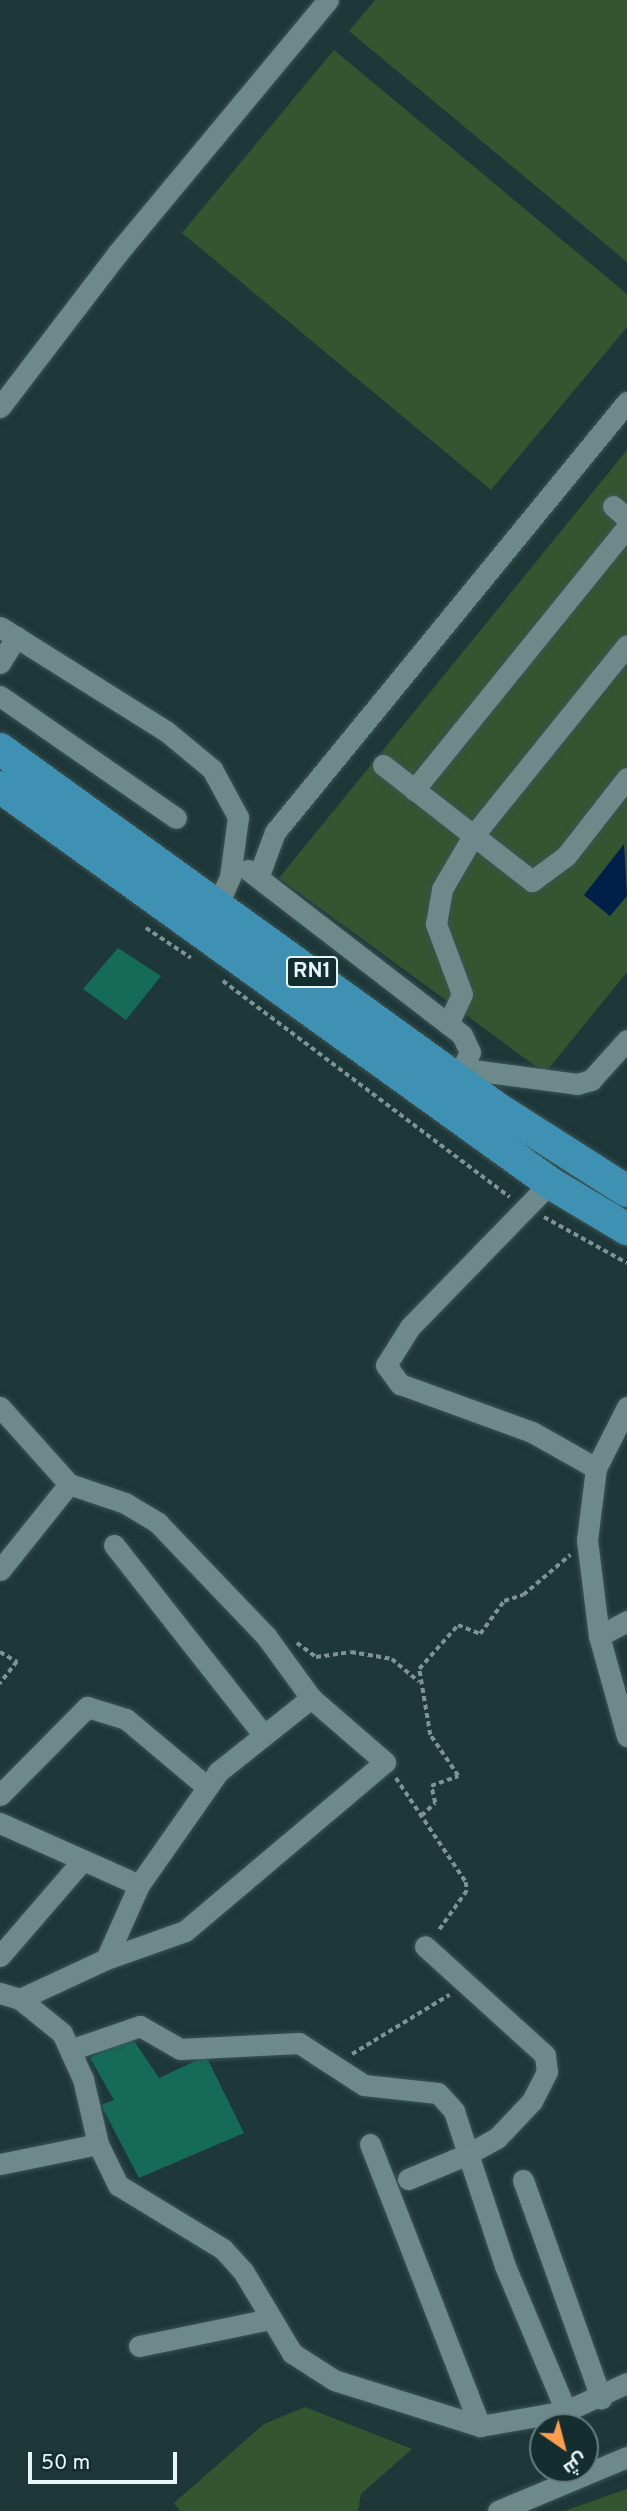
<!DOCTYPE html>
<html>
<head>
<meta charset="utf-8">
<style>
  body { margin:0 }
  #map { position:relative; width:627px; height:2511px; overflow:hidden; background:#1e3739; font-family:Overpass,Cairo,sans-serif }
  div>[style] { position:absolute }
  .green>* { inset:0; background:#335631 }
  .water>* { inset:0; background:#011f48 }
  .building>* { inset:0; background:#166b56 }
  .path>* { height:3.5px; margin-top:-1.75px; transform-origin:0; background:repeating-linear-gradient(90deg,#7f9395 0 5px,transparent 0 8.5px) }
  .roads { filter:drop-shadow(0 0 2px #3b5354) drop-shadow(0 0 2px #3b5354) }
  .minor>* { height:21px; margin:-10.5px; padding:0 10.5px; transform-origin:10.5px; border-radius:10.5px; background:#6e898a }
  .highway>* { height:32px; margin:-16px; padding:0 16px; transform-origin:16px; border-radius:16px; background:#3f91b3 }
  span { translate:-50% -50%; white-space:nowrap; text-align:center; line-height:1.15; -webkit-text-stroke:7px #142d2f; paint-order:stroke }
  .shield-label span { padding:2px 5px; background:#142d2f; border:2px solid; border-radius:5px; -webkit-text-stroke-width:0 }
  .shield-label { font-size:21px; color:#e7f6f7; font-weight:700 }
  .north { position:absolute; left:529px; top:2413px; width:70px; height:70px; box-sizing:border-box; background:#142d2f; border:2px solid #687d7f; border-radius:50%; rotate:145deg; font-size:19px; font-weight:700; line-height:28px; text-align:center; color:#e7f6f7 }
  .north::after { content:''; display:block; margin:auto; width:24px; height:32px; background:#fc9e52; clip-path:polygon(50% 0,100% 100%,50% 72%,0 100%) }
  .scale { position:absolute; left:28px; top:2452px; width:149px; height:32px; box-sizing:border-box; border:4px solid #e7f6f7; border-top:0; padding-left:9px; font-size:21px; line-height:24px; white-space:nowrap; color:#e7f6f7; -webkit-text-stroke:5px #142d2f; paint-order:stroke }
</style>
</head>
<body>
<div id="map">
  <div class="green">
    <div style="clip-path:polygon(375px 0,627px 0,627px 262px,349px 31px)"></div>
    <div style="clip-path:polygon(334px 50px,627px 294px,627px 327px,491px 490px,182px 233px)"></div>
    <div style="clip-path:polygon(627px 450px,627px 972px,545px 1073px,279px 878px)"></div>
    <div style="clip-path:polygon(305px 2407px,412px 2449px,361px 2494px,358px 2511px,180px 2511px,174px 2503px,264px 2424px)"></div>
    <div style="clip-path:polygon(627px 2489px,627px 2511px,564px 2511px)"></div>
  </div>
  <div class="water">
    <div style="clip-path:polygon(624px 844px,627px 896px,610px 916px,584px 895px)"></div>
  </div>
  <div class="building">
    <div style="clip-path:polygon(118px 948px,161px 976px,126px 1020px,83px 989px)"></div>
    <div style="clip-path:polygon(130px 2035px,159px 2078px,206px 2056px,244px 2133px,139px 2178px,101px 2105px,114px 2100px,90px 2058px)"></div>
  </div>
  <div class="path">
    <div style="left:146px;top:928px;width:54px;rotate:33.7deg"></div>
    <div style="left:223px;top:981px;width:359px;rotate:37deg"></div>
    <div style="left:544px;top:1217px;width:95px;rotate:29deg"></div>
    <div style="left:297px;top:1643px;width:24px;rotate:36deg"></div>
    <div style="left:316px;top:1657px;width:35px;rotate:-8deg"></div>
    <div style="left:351px;top:1652px;width:42px;rotate:9.7deg"></div>
    <div style="left:392px;top:1659px;width:35px;rotate:40deg"></div>
    <div style="left:0;top:1652px;width:20px;rotate:30deg"></div>
    <div style="left:17px;top:1662px;width:28px;rotate:128deg"></div>
    <div style="left:396px;top:1778px;width:125px;rotate:56.1deg"></div>
    <div style="left:466px;top:1882px;width:9px;rotate:84deg"></div>
    <div style="left:467px;top:1891px;width:50px;rotate:125.3deg"></div>
    <div style="left:421px;top:1816px;width:19px;rotate:-43deg"></div>
    <div style="left:435px;top:1803px;width:17px;rotate:-103deg"></div>
    <div style="left:431px;top:1786px;width:29px;rotate:-20deg"></div>
    <div style="left:458px;top:1776px;width:50px;rotate:-124.3deg"></div>
    <div style="left:430px;top:1735px;width:67px;rotate:-99.5deg"></div>
    <div style="left:419px;top:1669px;width:59px;rotate:-48.4deg"></div>
    <div style="left:458px;top:1625px;width:24px;rotate:22deg"></div>
    <div style="left:480px;top:1634px;width:41px;rotate:-54deg"></div>
    <div style="left:504px;top:1601px;width:20px;rotate:-18deg"></div>
    <div style="left:523px;top:1595px;width:62px;rotate:-40.4deg"></div>
    <div style="left:352px;top:2054px;width:114px;rotate:-31.3deg"></div>
  </div>
  <div class="roads">
    <div class="minor">
      <div style="left:0;top:407px;width:193px;rotate:-52.6deg"></div>
      <div style="left:117px;top:254px;width:330px;rotate:-50.3deg"></div>
      <div style="left:613px;top:506px;width:18px;rotate:41deg"></div>
      <div style="left:0;top:627px;width:196px;rotate:32.1deg"></div>
      <div style="left:166px;top:731px;width:60px;rotate:39.6deg"></div>
      <div style="left:212px;top:769px;width:55px;rotate:61.6deg"></div>
      <div style="left:238px;top:817px;width:61px;rotate:97.6deg"></div>
      <div style="left:230px;top:877px;width:30px;rotate:114deg"></div>
      <div style="left:0;top:663px;width:31px;rotate:-58deg"></div>
      <div style="left:0;top:696px;width:214px;rotate:34.7deg"></div>
      <div style="left:383px;top:765px;width:189px;rotate:37.9deg"></div>
      <div style="left:532px;top:881px;width:42px;rotate:-36.3deg"></div>
      <div style="left:566px;top:856px;width:99px;rotate:-52deg"></div>
      <div style="left:414px;top:790px;width:338px;rotate:-51deg"></div>
      <div style="left:248px;top:870px;width:270px;rotate:37.6deg"></div>
      <div style="left:462px;top:1035px;width:19px;rotate:65deg"></div>
      <div style="left:470px;top:1052px;width:41px;rotate:115.9deg"></div>
      <div style="left:259px;top:875px;width:46px;rotate:-69.6deg"></div>
      <div style="left:275px;top:832px;width:556px;rotate:-50.7deg"></div>
      <div style="left:448px;top:1024px;width:33px;rotate:-65deg"></div>
      <div style="left:462px;top:994px;width:75px;rotate:-110.4deg"></div>
      <div style="left:436px;top:924px;width:36px;rotate:-80deg"></div>
      <div style="left:442px;top:889px;width:61px;rotate:-59.7deg"></div>
      <div style="left:473px;top:836px;width:245px;rotate:-51.1deg"></div>
      <div style="left:465px;top:1069px;width:113px;rotate:7.6deg"></div>
      <div style="left:577px;top:1084px;width:15px;rotate:-16deg"></div>
      <div style="left:591px;top:1080px;width:54px;rotate:-48deg"></div>
      <div style="left:550px;top:1183px;width:201px;rotate:134.2deg"></div>
      <div style="left:410px;top:1327px;width:45px;rotate:122.3deg"></div>
      <div style="left:386px;top:1365px;width:24px;rotate:54deg"></div>
      <div style="left:400px;top:1384px;width:140px;rotate:20deg"></div>
      <div style="left:532px;top:1432px;width:73px;rotate:29.4deg"></div>
      <div style="left:0;top:1407px;width:103px;rotate:48.1deg"></div>
      <div style="left:69px;top:1484px;width:110px;rotate:128.7deg"></div>
      <div style="left:627px;top:1407px;width:68px;rotate:116.9deg"></div>
      <div style="left:596px;top:1468px;width:73px;rotate:97.1deg"></div>
      <div style="left:587px;top:1540px;width:97px;rotate:82.9deg"></div>
      <div style="left:599px;top:1636px;width:104px;rotate:74.4deg"></div>
      <div style="left:69px;top:1484px;width:59px;rotate:18.7deg"></div>
      <div style="left:125px;top:1503px;width:39px;rotate:31deg"></div>
      <div style="left:158px;top:1523px;width:156px;rotate:46.3deg"></div>
      <div style="left:266px;top:1636px;width:77px;rotate:54deg"></div>
      <div style="left:114px;top:1545px;width:238px;rotate:51.8deg"></div>
      <div style="left:599px;top:1636px;width:32px;rotate:-28deg"></div>
      <div style="left:311px;top:1698px;width:98px;rotate:40.9deg"></div>
      <div style="left:385px;top:1762px;width:262px;rotate:139.8deg"></div>
      <div style="left:185px;top:1931px;width:84px;rotate:160.5deg"></div>
      <div style="left:106px;top:1959px;width:81px;rotate:-66deg"></div>
      <div style="left:139px;top:1885px;width:138px;rotate:-55deg"></div>
      <div style="left:218px;top:1772px;width:119px;rotate:-38.5deg"></div>
      <div style="left:0;top:1795px;width:124px;rotate:-45.3deg"></div>
      <div style="left:87px;top:1707px;width:41px;rotate:17.1deg"></div>
      <div style="left:126px;top:1719px;width:106px;rotate:40deg"></div>
      <div style="left:0;top:1823px;width:152px;rotate:24deg"></div>
      <div style="left:0;top:1956px;width:124px;rotate:-49.2deg"></div>
      <div style="left:0;top:1993px;width:21px;rotate:17deg"></div>
      <div style="left:20px;top:1999px;width:54px;rotate:39deg"></div>
      <div style="left:62px;top:2033px;width:51px;rotate:65.5deg"></div>
      <div style="left:83px;top:2079px;width:67px;rotate:77deg"></div>
      <div style="left:20px;top:1999px;width:95px;rotate:-24.9deg"></div>
      <div style="left:70px;top:2050px;width:74px;rotate:-18.9deg"></div>
      <div style="left:140px;top:2026px;width:46px;rotate:29.9deg"></div>
      <div style="left:180px;top:2049px;width:119px;rotate:-2.9deg"></div>
      <div style="left:299px;top:2043px;width:77px;rotate:32.9deg"></div>
      <div style="left:364px;top:2085px;width:74px;rotate:6.2deg"></div>
      <div style="left:438px;top:2093px;width:24px;rotate:48deg"></div>
      <div style="left:454px;top:2111px;width:45px;rotate:72deg"></div>
      <div style="left:468px;top:2154px;width:33px;rotate:-29deg"></div>
      <div style="left:497px;top:2138px;width:51px;rotate:-46.6deg"></div>
      <div style="left:532px;top:2101px;width:33px;rotate:-63deg"></div>
      <div style="left:547px;top:2072px;width:17px;rotate:-97deg"></div>
      <div style="left:545px;top:2055px;width:162px;rotate:-137.8deg"></div>
      <div style="left:370px;top:2144px;width:303px;rotate:68.7deg"></div>
      <div style="left:0;top:2164px;width:100px;rotate:-11.5deg"></div>
      <div style="left:98px;top:2144px;width:46px;rotate:64deg"></div>
      <div style="left:118px;top:2185px;width:123px;rotate:31.4deg"></div>
      <div style="left:223px;top:2249px;width:30px;rotate:48deg"></div>
      <div style="left:243px;top:2271px;width:96px;rotate:59.1deg"></div>
      <div style="left:292px;top:2353px;width:50px;rotate:32.7deg"></div>
      <div style="left:334px;top:2380px;width:153px;rotate:17.5deg"></div>
      <div style="left:480px;top:2426px;width:87px;rotate:-9.9deg"></div>
      <div style="left:566px;top:2411px;width:67px;rotate:-24.7deg"></div>
      <div style="left:408px;top:2179px;width:65px;rotate:-22.6deg"></div>
      <div style="left:468px;top:2154px;width:118px;rotate:71.7deg"></div>
      <div style="left:505px;top:2266px;width:157px;rotate:67.2deg"></div>
      <div style="left:523px;top:2180px;width:232px;rotate:70.3deg"></div>
      <div style="left:139px;top:2346px;width:134px;rotate:-11.6deg"></div>
      <div style="left:498px;top:2511px;width:140px;rotate:-22.7deg"></div>
    </div>
    <div class="highway">
      <div style="left:0;top:749px;width:613px;rotate:35.84deg"></div>
      <div style="left:497px;top:1108px;width:154px;rotate:32.6deg"></div>
      <div style="left:0;top:787px;width:678px;rotate:35.75deg"></div>
      <div style="left:550px;top:1183px;width:90px;rotate:30.9deg"></div>
    </div>
  </div>
  <div class="shield-label">
    <span style="left:312px;top:972px">RN1</span>
  </div>
  <div class="north">ش</div>
  <div class="scale">50 m</div>
</div>
</body>
</html>
